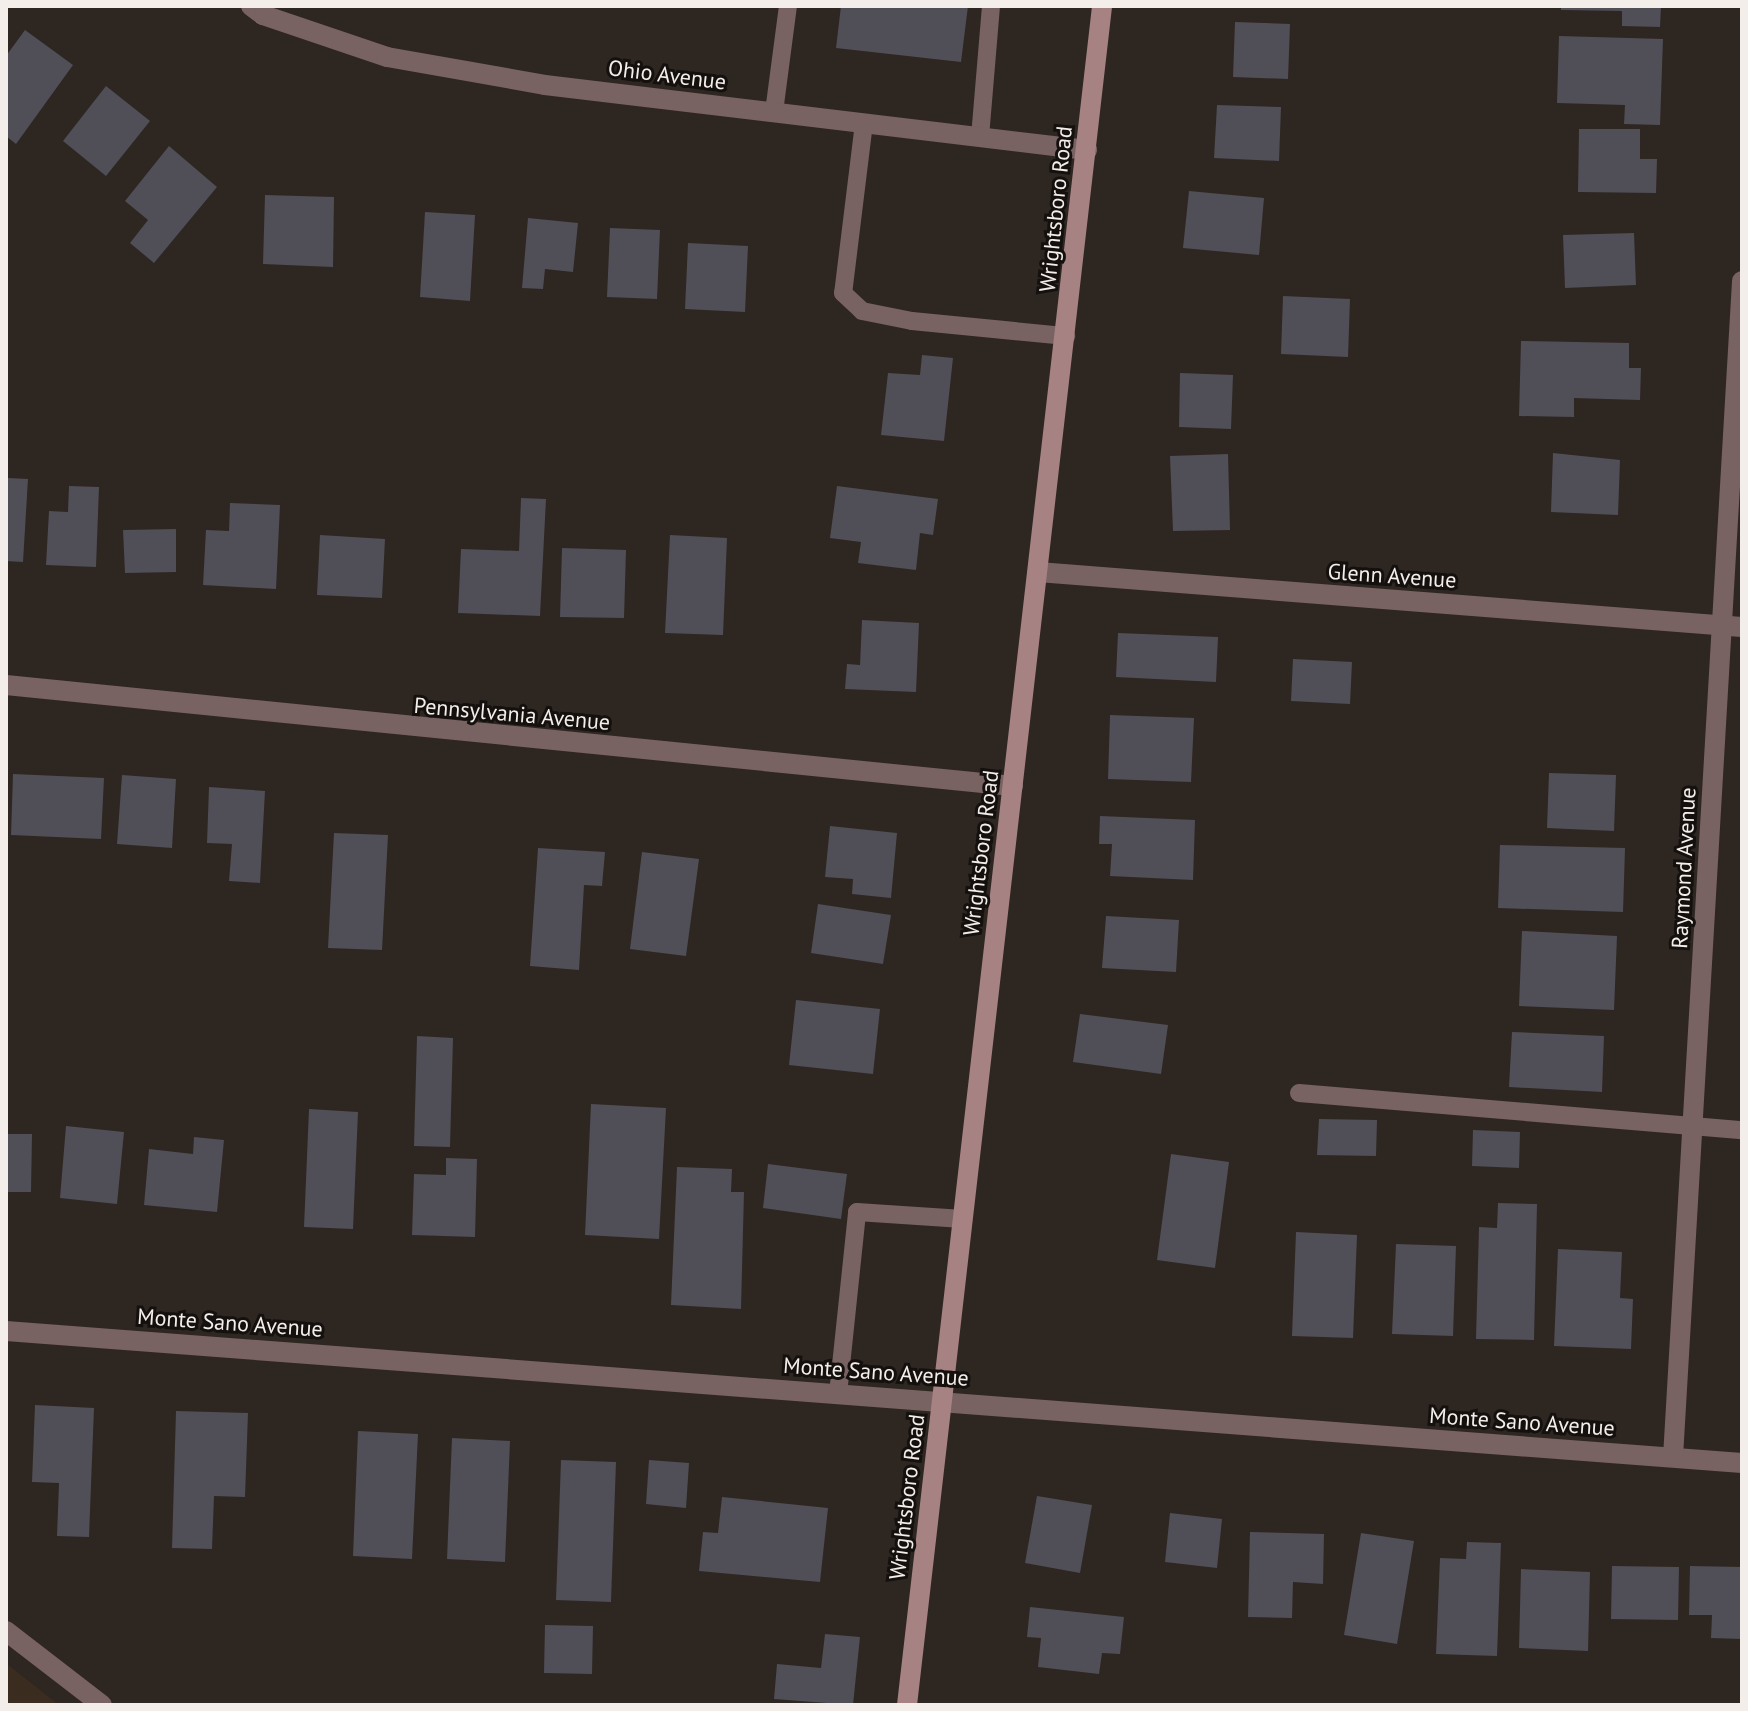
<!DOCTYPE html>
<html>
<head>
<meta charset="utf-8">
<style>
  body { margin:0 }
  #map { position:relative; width:1748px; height:1711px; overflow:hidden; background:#2e2621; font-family:"PT Sans",sans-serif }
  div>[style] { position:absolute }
  .medical>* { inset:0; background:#3b2c20 }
  .building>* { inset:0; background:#504e57 }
  .lane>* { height:18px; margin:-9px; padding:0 9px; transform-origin:9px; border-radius:9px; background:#796262 }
  .street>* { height:20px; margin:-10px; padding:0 10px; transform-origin:10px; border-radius:10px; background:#796262 }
  .secondary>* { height:20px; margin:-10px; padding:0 10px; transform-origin:10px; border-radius:10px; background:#a68283 }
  span { translate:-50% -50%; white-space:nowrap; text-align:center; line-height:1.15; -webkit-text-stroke:6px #14100e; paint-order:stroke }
  .street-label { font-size:22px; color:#f4eeeb }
  .frame { position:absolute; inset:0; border:8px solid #f4eeeb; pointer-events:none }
</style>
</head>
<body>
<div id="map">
  <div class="medical">
    <div style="clip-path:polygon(6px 1663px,59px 1705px,6px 1705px)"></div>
  </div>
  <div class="building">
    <div style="clip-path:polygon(841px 6px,968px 6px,961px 62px,836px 48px)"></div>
    <div style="clip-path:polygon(1561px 6px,1661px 6px,1660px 27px,1622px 26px,1622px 11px,1561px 10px)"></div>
    <div style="clip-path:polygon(1235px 22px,1290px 24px,1288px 79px,1233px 77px)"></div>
    <div style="clip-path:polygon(25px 30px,73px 65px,16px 144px,6px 136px,6px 56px)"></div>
    <div style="clip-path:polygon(1559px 36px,1663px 39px,1660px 125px,1624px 124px,1625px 105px,1557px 103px)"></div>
    <div style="clip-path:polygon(106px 86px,150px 121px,106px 176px,63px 141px)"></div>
    <div style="clip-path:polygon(1217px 105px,1281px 107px,1279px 161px,1214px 158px)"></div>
    <div style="clip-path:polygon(1579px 129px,1640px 129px,1640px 159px,1657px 159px,1656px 193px,1578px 192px)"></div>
    <div style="clip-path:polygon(169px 146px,217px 187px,154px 263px,130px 243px,148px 220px,125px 201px)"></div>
    <div style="clip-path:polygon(1189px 191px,1264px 198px,1259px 255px,1183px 248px)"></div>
    <div style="clip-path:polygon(265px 195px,334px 197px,333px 267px,263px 264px)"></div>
    <div style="clip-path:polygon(425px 212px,475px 215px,470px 301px,420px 297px)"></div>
    <div style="clip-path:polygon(528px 218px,578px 223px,573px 272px,545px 269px,543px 289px,522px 288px)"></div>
    <div style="clip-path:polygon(610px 228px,660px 230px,657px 299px,607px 297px)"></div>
    <div style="clip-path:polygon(1634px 233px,1636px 285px,1565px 288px,1563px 235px)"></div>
    <div style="clip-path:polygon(688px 243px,748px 246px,745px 312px,685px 309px)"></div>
    <div style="clip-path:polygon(1283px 296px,1350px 299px,1348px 357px,1281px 354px)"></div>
    <div style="clip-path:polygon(1521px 341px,1629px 343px,1629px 368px,1641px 368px,1640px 400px,1574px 398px,1574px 417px,1519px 416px)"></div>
    <div style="clip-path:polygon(922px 355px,953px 358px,944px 441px,881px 435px,888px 373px,920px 375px)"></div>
    <div style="clip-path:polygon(1180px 373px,1233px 375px,1231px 429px,1179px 427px)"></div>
    <div style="clip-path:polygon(1553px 453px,1620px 460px,1618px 515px,1551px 512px)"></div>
    <div style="clip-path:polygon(1228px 454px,1230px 530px,1173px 531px,1170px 456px)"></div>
    <div style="clip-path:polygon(8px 478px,28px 479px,23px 562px,6px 561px)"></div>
    <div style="clip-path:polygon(69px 486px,99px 487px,96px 567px,46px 565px,49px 511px,68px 512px)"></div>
    <div style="clip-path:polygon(837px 486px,938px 499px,933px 535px,920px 533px,916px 570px,858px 563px,861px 542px,830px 538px)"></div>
    <div style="clip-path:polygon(521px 498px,546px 499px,540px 616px,458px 613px,461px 549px,519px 551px)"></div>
    <div style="clip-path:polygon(230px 503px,280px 505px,276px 589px,203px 585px,206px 530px,229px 531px)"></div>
    <div style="clip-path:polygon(176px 529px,176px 572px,125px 573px,123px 530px)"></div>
    <div style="clip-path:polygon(320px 535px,385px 539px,382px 598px,317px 595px)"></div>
    <div style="clip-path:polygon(670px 535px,727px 538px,723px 635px,665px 633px)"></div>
    <div style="clip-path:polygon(562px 548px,626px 550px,624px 618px,560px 617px)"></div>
    <div style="clip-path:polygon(862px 620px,919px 623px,916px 692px,845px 689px,847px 664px,860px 665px)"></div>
    <div style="clip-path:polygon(1118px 633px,1218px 637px,1216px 682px,1116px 677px)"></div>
    <div style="clip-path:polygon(1293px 659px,1352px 662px,1350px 704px,1291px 701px)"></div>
    <div style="clip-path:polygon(1110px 715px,1194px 718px,1191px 782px,1108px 779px)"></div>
    <div style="clip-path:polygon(1549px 773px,1616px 775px,1614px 831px,1547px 828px)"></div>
    <div style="clip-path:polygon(13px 774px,104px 778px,101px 839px,11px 835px)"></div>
    <div style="clip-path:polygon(122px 775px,176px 779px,172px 848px,117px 844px)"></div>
    <div style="clip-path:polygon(209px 787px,265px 791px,260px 883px,229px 881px,232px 844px,207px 843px)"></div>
    <div style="clip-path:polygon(1100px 816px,1195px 820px,1193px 880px,1110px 876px,1112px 844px,1099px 844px)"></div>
    <div style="clip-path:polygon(830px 826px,897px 833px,891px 898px,852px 894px,853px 879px,825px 877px)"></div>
    <div style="clip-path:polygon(334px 833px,388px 835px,382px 950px,328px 948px)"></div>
    <div style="clip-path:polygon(1500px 845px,1625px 848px,1623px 912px,1498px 908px)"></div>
    <div style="clip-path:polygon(538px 848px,605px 852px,602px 886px,584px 885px,579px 970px,530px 966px)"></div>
    <div style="clip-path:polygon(642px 852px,699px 859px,686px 956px,630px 949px)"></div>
    <div style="clip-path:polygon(818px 904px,891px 915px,883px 964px,811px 953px)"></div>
    <div style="clip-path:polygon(1106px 916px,1179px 920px,1176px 972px,1102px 968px)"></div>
    <div style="clip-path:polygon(1522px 931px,1617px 936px,1614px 1010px,1519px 1006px)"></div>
    <div style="clip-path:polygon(796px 1000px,880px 1009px,873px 1074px,789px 1065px)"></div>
    <div style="clip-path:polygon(1080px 1014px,1168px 1025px,1161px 1074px,1073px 1062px)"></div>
    <div style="clip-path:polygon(1512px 1032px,1604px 1036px,1602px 1092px,1509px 1087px)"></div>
    <div style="clip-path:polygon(417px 1036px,453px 1038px,450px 1147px,414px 1146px)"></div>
    <div style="clip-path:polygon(591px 1104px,666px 1108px,659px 1239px,585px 1235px)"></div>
    <div style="clip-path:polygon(309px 1109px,358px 1112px,353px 1229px,304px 1227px)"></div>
    <div style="clip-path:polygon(1319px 1119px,1377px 1120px,1376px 1156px,1317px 1155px)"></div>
    <div style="clip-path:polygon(66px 1126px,124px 1132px,117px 1204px,60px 1198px)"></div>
    <div style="clip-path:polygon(1473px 1130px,1520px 1132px,1519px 1168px,1472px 1166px)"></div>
    <div style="clip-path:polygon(6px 1134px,32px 1134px,31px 1192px,6px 1192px)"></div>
    <div style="clip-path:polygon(194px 1137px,224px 1140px,217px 1212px,144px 1205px,149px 1149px,193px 1154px)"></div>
    <div style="clip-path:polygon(1171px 1154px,1229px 1162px,1215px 1268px,1157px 1260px)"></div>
    <div style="clip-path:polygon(446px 1158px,477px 1159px,475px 1237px,412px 1235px,414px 1174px,446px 1175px)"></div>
    <div style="clip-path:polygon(768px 1164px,847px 1174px,841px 1219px,763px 1208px)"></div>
    <div style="clip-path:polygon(677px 1167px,732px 1169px,731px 1192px,744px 1192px,741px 1309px,671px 1305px)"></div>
    <div style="clip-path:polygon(1498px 1203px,1537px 1204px,1534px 1340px,1476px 1339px,1479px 1227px,1497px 1228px)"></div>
    <div style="clip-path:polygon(1296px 1232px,1357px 1235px,1353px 1338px,1292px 1336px)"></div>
    <div style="clip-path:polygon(1396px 1244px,1456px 1246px,1453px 1336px,1392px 1334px)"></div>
    <div style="clip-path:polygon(1558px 1249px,1622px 1252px,1620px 1298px,1633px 1299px,1631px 1349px,1554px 1346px)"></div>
    <div style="clip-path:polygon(35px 1405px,94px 1408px,89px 1537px,57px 1536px,59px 1483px,32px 1482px)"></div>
    <div style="clip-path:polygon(176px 1411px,248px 1413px,245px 1497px,214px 1496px,212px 1549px,172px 1548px)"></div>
    <div style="clip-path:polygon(358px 1431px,418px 1434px,412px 1559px,353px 1556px)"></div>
    <div style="clip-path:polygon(452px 1438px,510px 1441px,505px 1562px,447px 1559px)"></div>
    <div style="clip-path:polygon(561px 1460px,616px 1462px,611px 1602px,556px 1600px)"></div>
    <div style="clip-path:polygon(649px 1460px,689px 1463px,686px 1508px,646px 1504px)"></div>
    <div style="clip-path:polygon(1037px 1496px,1092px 1505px,1080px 1573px,1025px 1563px)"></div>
    <div style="clip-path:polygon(722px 1497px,828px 1508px,820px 1582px,699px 1571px,703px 1532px,718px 1533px)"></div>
    <div style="clip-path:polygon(1170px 1513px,1222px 1519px,1217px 1568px,1165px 1562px)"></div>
    <div style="clip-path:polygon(1250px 1532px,1324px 1534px,1323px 1584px,1293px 1582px,1292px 1618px,1248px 1617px)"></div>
    <div style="clip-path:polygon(1361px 1533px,1414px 1541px,1397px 1644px,1344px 1635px)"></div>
    <div style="clip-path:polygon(1467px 1542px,1501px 1543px,1497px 1656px,1436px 1654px,1440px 1558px,1466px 1559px)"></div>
    <div style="clip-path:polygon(1612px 1566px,1679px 1567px,1678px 1620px,1611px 1619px)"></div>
    <div style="clip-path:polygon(1690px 1566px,1742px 1567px,1742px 1639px,1711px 1638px,1712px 1615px,1689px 1615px)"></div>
    <div style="clip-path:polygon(1521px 1569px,1590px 1572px,1588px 1651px,1519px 1648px)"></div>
    <div style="clip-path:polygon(1030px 1607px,1124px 1617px,1120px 1654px,1102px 1653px,1099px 1674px,1038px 1667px,1041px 1638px,1027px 1637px)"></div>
    <div style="clip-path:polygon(545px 1625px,593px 1626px,592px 1674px,544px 1673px)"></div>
    <div style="clip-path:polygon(825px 1634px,860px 1637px,853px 1705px,774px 1699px,777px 1664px,821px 1668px)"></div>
  </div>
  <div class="lane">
    <div style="left:774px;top:112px;width:107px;rotate:-82.5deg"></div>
    <div style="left:864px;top:123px;width:171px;rotate:97deg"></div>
    <div style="left:843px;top:293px;width:26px;rotate:43deg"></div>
    <div style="left:862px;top:311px;width:51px;rotate:11.3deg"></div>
    <div style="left:912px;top:321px;width:155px;rotate:5.6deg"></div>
    <div style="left:980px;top:137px;width:131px;rotate:-85.2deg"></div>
    <div style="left:1299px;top:1093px;width:445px;rotate:4.8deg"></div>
    <div style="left:838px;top:1394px;width:183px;rotate:-84deg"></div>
    <div style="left:857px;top:1212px;width:106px;rotate:3.8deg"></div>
  </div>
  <div class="street">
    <div style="left:251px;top:6px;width:15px;rotate:37deg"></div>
    <div style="left:263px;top:15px;width:131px;rotate:18.7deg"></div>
    <div style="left:387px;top:57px;width:160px;rotate:10deg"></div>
    <div style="left:545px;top:85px;width:546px;rotate:6.84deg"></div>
    <div style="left:1038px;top:572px;width:706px;rotate:4.47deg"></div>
    <div style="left:6px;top:685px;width:1012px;rotate:5.73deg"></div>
    <div style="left:6px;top:1331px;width:1741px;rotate:4.35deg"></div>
    <div style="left:1673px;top:1457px;width:1178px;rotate:-86.64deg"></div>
    <div style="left:6px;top:1631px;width:121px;rotate:37.6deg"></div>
  </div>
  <div class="secondary">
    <div style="left:907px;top:1705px;width:1710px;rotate:-83.45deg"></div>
  </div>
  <div class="street-label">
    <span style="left:667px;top:75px;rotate:7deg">Ohio Avenue</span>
    <span style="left:1056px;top:209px;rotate:-84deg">Wrightsboro Road</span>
    <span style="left:1392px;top:576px;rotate:4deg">Glenn Avenue</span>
    <span style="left:512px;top:714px;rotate:5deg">Pennsylvania Avenue</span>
    <span style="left:981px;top:853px;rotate:-83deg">Wrightsboro Road</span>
    <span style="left:1684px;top:868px;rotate:-87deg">Raymond Avenue</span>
    <span style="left:230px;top:1323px;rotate:4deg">Monte Sano Avenue</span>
    <span style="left:876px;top:1372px;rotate:4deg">Monte Sano Avenue</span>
    <span style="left:1522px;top:1422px;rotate:4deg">Monte Sano Avenue</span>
    <span style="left:907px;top:1497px;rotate:-83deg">Wrightsboro Road</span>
  </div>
  <div class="frame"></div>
</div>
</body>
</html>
